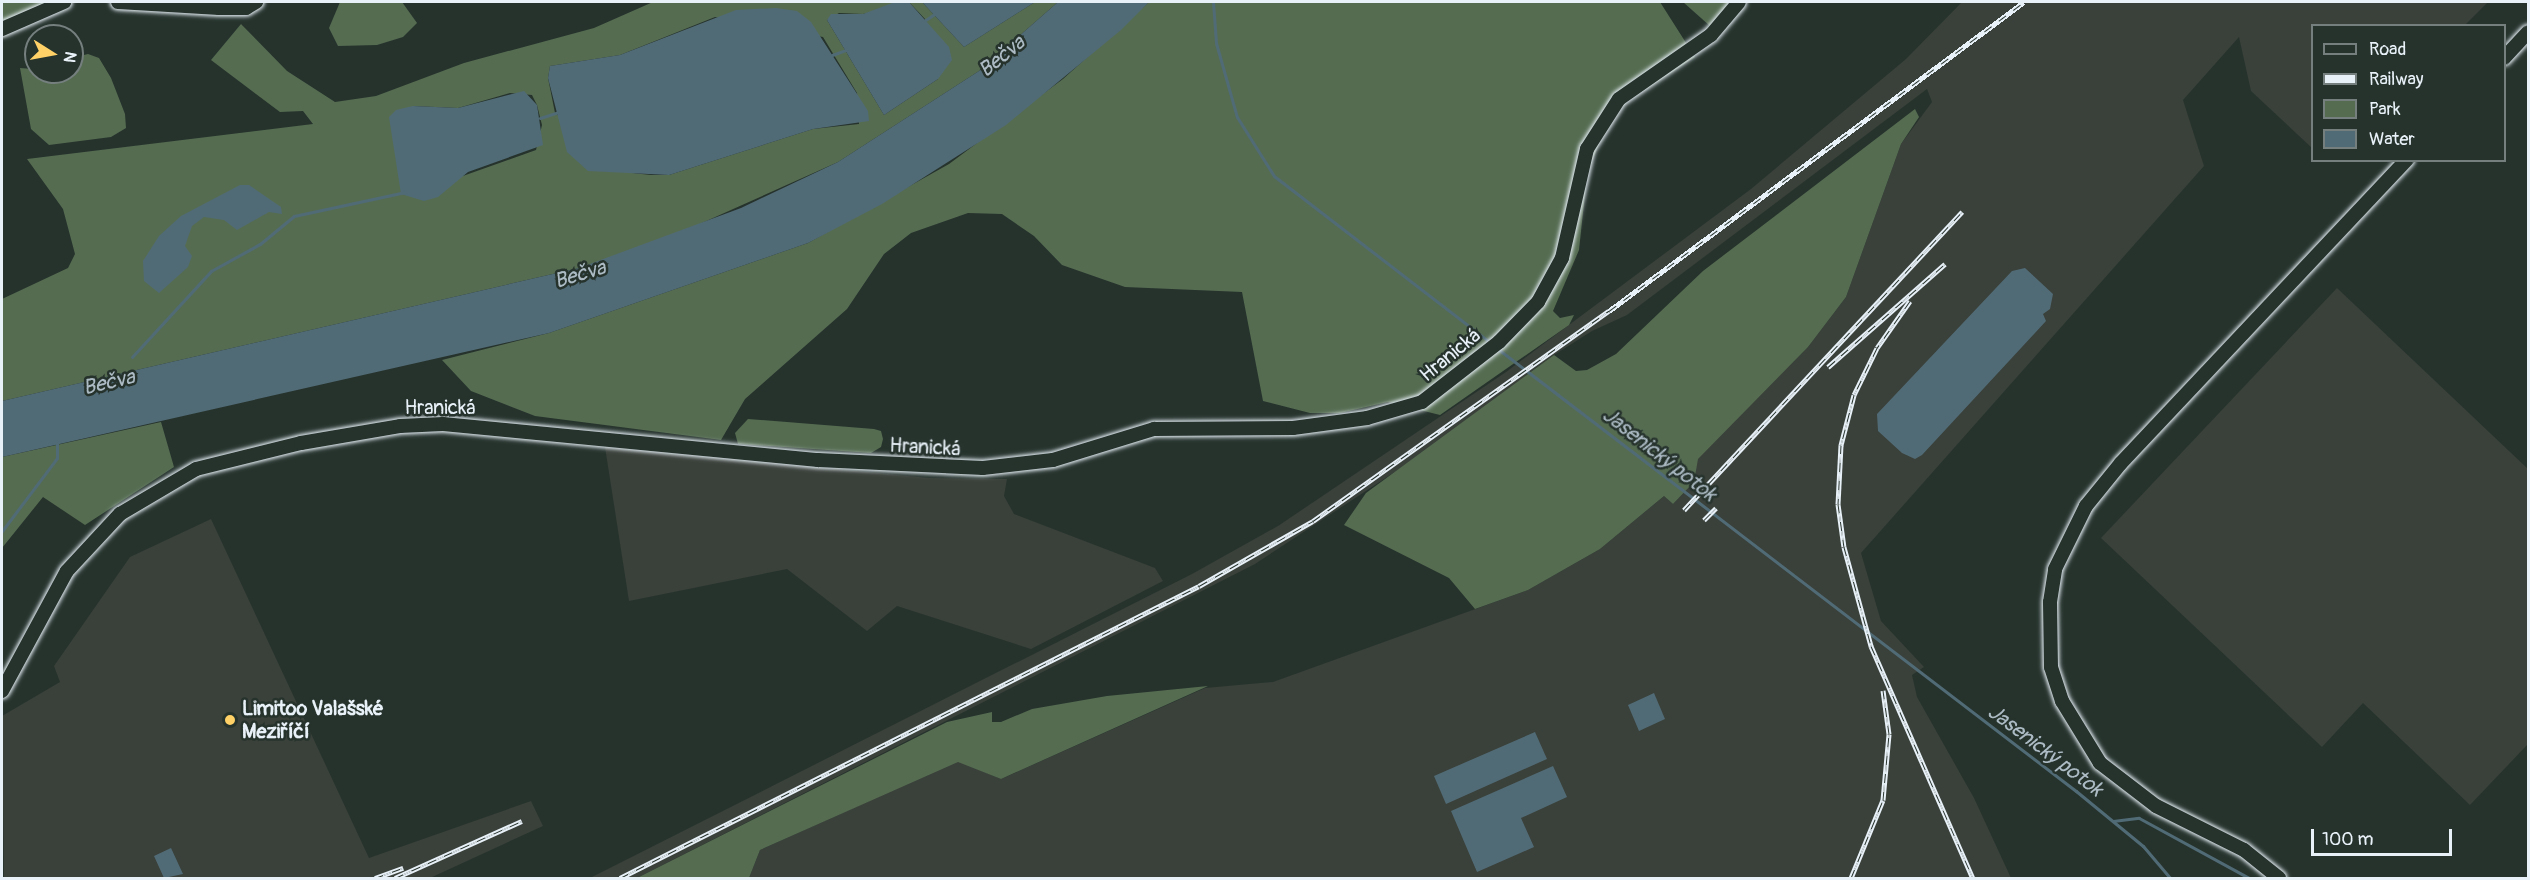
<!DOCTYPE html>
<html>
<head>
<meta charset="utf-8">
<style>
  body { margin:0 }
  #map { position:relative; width:2530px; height:880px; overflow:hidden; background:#26332d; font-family:Pangolin,sans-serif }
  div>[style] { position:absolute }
  .built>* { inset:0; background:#3a403a }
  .green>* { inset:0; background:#556c51 }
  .water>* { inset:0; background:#516b76 }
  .stream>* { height:3px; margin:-1.5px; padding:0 1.5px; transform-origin:1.5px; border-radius:1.5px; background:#516b76 }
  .roads { filter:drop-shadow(0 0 2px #e8f1f8) drop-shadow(0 0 2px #e8f1f8) }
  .secondary>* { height:14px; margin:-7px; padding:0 7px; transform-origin:7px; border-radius:7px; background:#26332d }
  .rail>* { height:5px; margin-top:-2.5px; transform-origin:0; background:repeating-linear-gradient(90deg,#26332d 0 9px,#e8f1f8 0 18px); box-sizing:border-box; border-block:2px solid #e8f1f8 }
  .dots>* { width:16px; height:16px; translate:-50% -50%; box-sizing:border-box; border:3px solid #26332d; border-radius:50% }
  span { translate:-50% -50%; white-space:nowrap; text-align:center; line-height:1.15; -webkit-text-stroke:5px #26332d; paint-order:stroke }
  .street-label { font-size:20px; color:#e8f1f8 }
  .poi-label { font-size:20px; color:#e8f1f8; font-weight:700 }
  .left { translate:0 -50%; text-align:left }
  .water-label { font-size:21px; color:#acbbc4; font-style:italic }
  .frame { position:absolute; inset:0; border:3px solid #e8f1f8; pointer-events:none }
  .legend { position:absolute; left:2311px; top:24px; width:195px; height:138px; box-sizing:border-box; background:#26332d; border:2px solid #747f7e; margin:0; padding:8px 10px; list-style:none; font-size:18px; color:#e8f1f8 }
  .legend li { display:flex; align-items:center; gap:12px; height:30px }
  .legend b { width:30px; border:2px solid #747f7e }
  .north { position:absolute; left:24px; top:24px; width:60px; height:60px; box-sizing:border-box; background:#26332d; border:2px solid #747f7e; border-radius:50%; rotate:101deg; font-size:16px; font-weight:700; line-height:24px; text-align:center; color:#e8f1f8 }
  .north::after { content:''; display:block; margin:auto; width:21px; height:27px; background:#ffd166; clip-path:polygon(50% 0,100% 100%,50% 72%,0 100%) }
  .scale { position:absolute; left:2311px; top:829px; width:141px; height:27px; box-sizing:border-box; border:3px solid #e8f1f8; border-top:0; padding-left:8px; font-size:18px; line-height:21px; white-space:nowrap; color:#e8f1f8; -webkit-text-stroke:4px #26332d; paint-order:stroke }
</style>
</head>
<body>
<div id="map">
  <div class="built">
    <div style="clip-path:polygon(1962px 2px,2488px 2px,2465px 25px,2312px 26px,2312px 148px,2251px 91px,2239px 37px,2183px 100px,2204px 166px,1861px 553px,1881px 621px,1924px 667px,1912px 675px,1917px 697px,1974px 798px,2011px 878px,749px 878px,760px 850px,958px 761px,1001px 779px,1205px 688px,1273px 682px,1528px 590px,1600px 549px,1664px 496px,1673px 504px,1694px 482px,1697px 459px,1808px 347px,1846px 297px,1901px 144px,1932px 102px,1927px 89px,1627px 315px,1592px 331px,1554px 355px,1416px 458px,1255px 564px,637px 878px,590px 878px,1192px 574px,1278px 526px,1506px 372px,1751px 189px,1906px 59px)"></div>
    <div style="clip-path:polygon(2337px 288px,2528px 469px,2528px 744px,2470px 805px,2363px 703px,2322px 747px,2101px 538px)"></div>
    <div style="clip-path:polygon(605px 447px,929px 478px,1007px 479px,1004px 496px,1014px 514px,1155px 568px,1163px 581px,1031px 649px,897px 606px,867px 631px,787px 569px,629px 601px)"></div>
    <div style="clip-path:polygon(211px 519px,369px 858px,531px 801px,543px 826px,430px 878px,4px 878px,2px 716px,60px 682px,54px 666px,130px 557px)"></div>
  </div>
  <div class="green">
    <div style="clip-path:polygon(2px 2px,48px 2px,2px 26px)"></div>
    <div style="clip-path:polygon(340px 2px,402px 2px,417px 23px,403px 37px,377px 45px,338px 46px,329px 28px)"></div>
    <div style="clip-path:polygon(evenodd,653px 2px,895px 2px,890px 7px,863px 14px,839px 13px,827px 20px,884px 115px,938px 79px,926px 20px,909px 2px,922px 2px,964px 47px,1035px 2px,1058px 2px,979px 71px,838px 162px,666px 239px,579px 268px,2px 401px,2px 299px,68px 268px,75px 254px,63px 209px,27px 159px,313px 124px,303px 111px,280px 112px,211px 60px,241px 24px,287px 71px,335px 102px,376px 96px,464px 63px,594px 28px,653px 2px,715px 17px,823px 37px,857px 93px,859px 124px,813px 129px,669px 175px,651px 175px,632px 173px,555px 113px,548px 78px,550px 66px,620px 55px,715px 17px,653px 2px,510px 93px,532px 95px,537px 105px,542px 125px,536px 150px,460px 177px,413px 106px,458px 108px,510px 93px)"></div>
    <div style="clip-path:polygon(1149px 2px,1660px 2px,1695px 57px,1625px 103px,1602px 136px,1587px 175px,1579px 250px,1553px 311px,1560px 318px,1574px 315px,1569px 325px,1440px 415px,1388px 402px,1340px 413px,1310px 413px,1263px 401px,1242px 292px,1125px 287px,1062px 265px,1034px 236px,1002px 214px,968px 213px,911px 233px,884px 254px,847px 309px,745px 399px,721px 440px,535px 416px,471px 391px,442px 360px,549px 333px,808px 243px,949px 164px,1063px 79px)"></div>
    <div style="clip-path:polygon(1683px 2px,1733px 2px,1710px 26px)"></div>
    <div style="clip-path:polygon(88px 54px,99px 58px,111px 78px,125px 114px,126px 128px,111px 137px,49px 145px,31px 129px,20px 68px,72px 72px,72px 58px)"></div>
    <div style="clip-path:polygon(1915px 109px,1919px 117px,1901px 144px,1846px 297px,1808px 347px,1698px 459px,1694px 482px,1673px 504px,1664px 496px,1600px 549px,1528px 590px,1475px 609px,1449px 578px,1344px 525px,1366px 493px,1554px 355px,1576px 371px,1587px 370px,1616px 354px,1703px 271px)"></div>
    <div style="clip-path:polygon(748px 419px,874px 429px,881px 431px,883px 439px,881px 447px,871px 453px,738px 444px,735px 433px)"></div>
    <div style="clip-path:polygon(161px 422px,174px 467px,85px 525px,43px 497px,2px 548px,2px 457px)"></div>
    <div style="clip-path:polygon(1208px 686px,1001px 779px,958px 762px,760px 850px,749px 878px,637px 878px,947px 722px,992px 712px,992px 722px,1001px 722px,1032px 709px,1107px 696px)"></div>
  </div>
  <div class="water">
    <div style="clip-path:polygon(895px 2px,909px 2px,949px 47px,952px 60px,938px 79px,884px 115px,827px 20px,831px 14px,863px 14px)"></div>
    <div style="clip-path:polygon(922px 2px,1035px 2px,964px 47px)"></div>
    <div style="clip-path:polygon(1058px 2px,1149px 2px,1121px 30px,1006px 125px,882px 204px,808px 243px,549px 333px,2px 457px,2px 401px,579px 268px,741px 208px,838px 162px,979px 71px)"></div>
    <div style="clip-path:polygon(776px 8px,797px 11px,811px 22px,868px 111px,869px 121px,813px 129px,669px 175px,588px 171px,567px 152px,548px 78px,550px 66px,620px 55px,736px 10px)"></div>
    <div style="clip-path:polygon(524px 91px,537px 105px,543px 145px,468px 172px,438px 197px,424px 201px,401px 194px,389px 117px,396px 110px,413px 106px,458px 108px)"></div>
    <div style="clip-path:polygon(240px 185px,249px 185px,281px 207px,282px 214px,269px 212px,237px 230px,224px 220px,204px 217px,192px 226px,185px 246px,192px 256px,188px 267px,159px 293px,144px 281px,143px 261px,159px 236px,181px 216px)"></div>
    <div style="clip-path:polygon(2025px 268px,2053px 294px,2050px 309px,2043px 314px,2046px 321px,1922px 455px,1915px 459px,1902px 453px,1878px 431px,1877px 414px,2012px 271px)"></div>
    <div style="clip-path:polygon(1654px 693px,1665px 719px,1639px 731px,1628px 705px)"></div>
    <div style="clip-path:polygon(1535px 732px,1547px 759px,1446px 804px,1434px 776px)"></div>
    <div style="clip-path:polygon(1553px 766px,1567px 797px,1521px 818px,1534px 847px,1477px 872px,1451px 811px)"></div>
    <div style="clip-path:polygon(171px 848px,183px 874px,164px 878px,154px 856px)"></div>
  </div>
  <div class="stream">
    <div style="left:1213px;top:2px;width:41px;rotate:85.8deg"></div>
    <div style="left:1216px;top:43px;width:77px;rotate:74.2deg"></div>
    <div style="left:1237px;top:117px;width:70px;rotate:57.9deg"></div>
    <div style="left:1274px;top:176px;width:274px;rotate:37.6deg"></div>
    <div style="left:924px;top:21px;width:14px;rotate:-34deg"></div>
    <div style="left:832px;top:55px;width:15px;rotate:-20deg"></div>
    <div style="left:540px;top:118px;width:20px;rotate:-18deg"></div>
    <div style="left:1498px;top:349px;width:728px;rotate:37.41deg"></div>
    <div style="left:2076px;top:791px;width:87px;rotate:39.4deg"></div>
    <div style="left:2143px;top:846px;width:42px;rotate:49.8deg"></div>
    <div style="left:132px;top:357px;width:117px;rotate:-47.4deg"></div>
    <div style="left:211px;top:271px;width:56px;rotate:-28.9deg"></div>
    <div style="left:260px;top:244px;width:44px;rotate:-39.5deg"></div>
    <div style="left:294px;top:216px;width:114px;rotate:-12.2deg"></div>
    <div style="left:2px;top:531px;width:91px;rotate:-53deg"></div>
    <div style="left:57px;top:458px;width:15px;rotate:-90deg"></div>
    <div style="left:2113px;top:821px;width:26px;rotate:-7deg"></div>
    <div style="left:2139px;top:818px;width:125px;rotate:28.6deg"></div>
  </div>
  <div class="roads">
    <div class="secondary">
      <div style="left:118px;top:2px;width:101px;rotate:3.4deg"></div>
      <div style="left:219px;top:8px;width:27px"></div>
      <div style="left:246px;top:8px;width:12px;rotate:-31deg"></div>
      <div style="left:2px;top:29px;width:68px;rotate:-23.5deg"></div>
      <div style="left:2504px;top:58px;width:35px;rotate:-47deg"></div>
      <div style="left:2px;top:691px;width:136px;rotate:-61.6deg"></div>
      <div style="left:67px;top:571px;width:78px;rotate:-47.1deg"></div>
      <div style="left:120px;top:514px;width:88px;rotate:-30.6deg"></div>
      <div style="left:196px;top:469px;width:108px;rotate:-13.9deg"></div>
      <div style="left:301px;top:443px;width:100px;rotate:-9.7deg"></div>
      <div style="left:400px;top:426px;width:43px;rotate:-2.7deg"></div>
      <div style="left:443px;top:424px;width:377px;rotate:5.5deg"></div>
      <div style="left:818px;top:460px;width:165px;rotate:2.8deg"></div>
      <div style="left:983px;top:468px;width:70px;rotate:-6.5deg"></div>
      <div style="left:1053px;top:460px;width:106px;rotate:-17.1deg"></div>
      <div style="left:1154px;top:429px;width:139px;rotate:-0.4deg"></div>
      <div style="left:1293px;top:428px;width:75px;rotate:-7.7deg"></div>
      <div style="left:1367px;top:418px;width:57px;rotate:-16.2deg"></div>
      <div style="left:1422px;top:402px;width:98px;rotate:-37.9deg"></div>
      <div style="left:1499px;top:342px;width:56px;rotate:-45.7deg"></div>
      <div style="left:1538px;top:302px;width:50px;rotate:-61.4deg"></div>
      <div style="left:1562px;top:258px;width:112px;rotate:-77.1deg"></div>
      <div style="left:1587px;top:149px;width:59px;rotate:-57.4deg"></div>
      <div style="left:1619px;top:99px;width:112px;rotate:-34.8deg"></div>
      <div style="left:1711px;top:35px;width:43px;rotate:-49.7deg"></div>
      <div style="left:2279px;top:878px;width:45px;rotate:-141.3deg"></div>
      <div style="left:2244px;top:850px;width:98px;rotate:-153.4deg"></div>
      <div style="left:2156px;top:806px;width:71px;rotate:-142.5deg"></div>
      <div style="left:2100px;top:763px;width:73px;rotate:-121.5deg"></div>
      <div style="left:2062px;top:701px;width:36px;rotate:-108deg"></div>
      <div style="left:2051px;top:667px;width:65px;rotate:-90.9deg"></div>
      <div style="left:2050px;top:602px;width:33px;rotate:-81deg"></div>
      <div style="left:2055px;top:569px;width:70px;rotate:-63.8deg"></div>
      <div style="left:2086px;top:506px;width:55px;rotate:-50.9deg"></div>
      <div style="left:2121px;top:463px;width:417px;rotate:-46.7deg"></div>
    </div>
  </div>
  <div class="rail">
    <div style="left:1910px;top:301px;width:57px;rotate:125.1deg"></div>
    <div style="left:1877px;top:348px;width:52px;rotate:116.1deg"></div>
    <div style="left:1854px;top:395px;width:52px;rotate:104.6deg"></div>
    <div style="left:1841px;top:445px;width:59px;rotate:92.9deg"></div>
    <div style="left:1838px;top:504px;width:43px;rotate:82.1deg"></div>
    <div style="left:1844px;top:547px;width:103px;rotate:74.7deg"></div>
    <div style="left:1871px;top:646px;width:253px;rotate:66.3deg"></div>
    <div style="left:1828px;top:367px;width:156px;rotate:-41.4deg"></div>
    <div style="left:1684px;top:510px;width:408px;rotate:-47deg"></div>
    <div style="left:1704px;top:520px;width:17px;rotate:-45deg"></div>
    <div style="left:375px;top:878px;width:30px;rotate:-20deg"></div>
    <div style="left:395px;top:878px;width:139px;rotate:-24.2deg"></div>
    <div style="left:620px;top:878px;width:648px;rotate:-26.76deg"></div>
    <div style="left:1199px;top:586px;width:131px;rotate:-29.7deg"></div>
    <div style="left:1313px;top:521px;width:363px;rotate:-35.4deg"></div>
    <div style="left:1609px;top:311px;width:517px;rotate:-36.67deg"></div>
    <div style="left:1851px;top:878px;width:84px;rotate:-67.7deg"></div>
    <div style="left:1883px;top:800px;width:66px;rotate:-84.8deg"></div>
    <div style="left:1889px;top:734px;width:44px;rotate:-97.8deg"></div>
  </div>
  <div class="dots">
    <div style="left:230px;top:720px;background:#ffd166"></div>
  </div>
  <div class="street-label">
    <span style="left:1450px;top:355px;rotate:-39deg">Hranická</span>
    <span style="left:440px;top:407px">Hranická</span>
    <span style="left:925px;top:447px;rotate:3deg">Hranická</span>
  </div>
  <div class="poi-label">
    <span class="left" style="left:242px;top:720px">Limitoo Valašské<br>Meziříčí</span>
  </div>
  <div class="water-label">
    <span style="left:1002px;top:57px;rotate:-39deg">Bečva</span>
    <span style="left:580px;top:275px;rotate:-17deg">Bečva</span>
    <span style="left:109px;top:383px;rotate:-13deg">Bečva</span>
    <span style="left:1659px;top:455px;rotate:38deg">Jasenický potok</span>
    <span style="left:2045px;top:751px;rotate:37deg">Jasenický potok</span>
  </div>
  <div class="frame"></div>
  <ul class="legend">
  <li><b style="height:8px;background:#26332d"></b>Road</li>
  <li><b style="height:8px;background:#e8f1f8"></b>Railway</li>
  <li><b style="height:16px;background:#556c51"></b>Park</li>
  <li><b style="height:16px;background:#516b76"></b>Water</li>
  </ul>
  <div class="north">N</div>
  <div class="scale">100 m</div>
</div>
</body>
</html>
